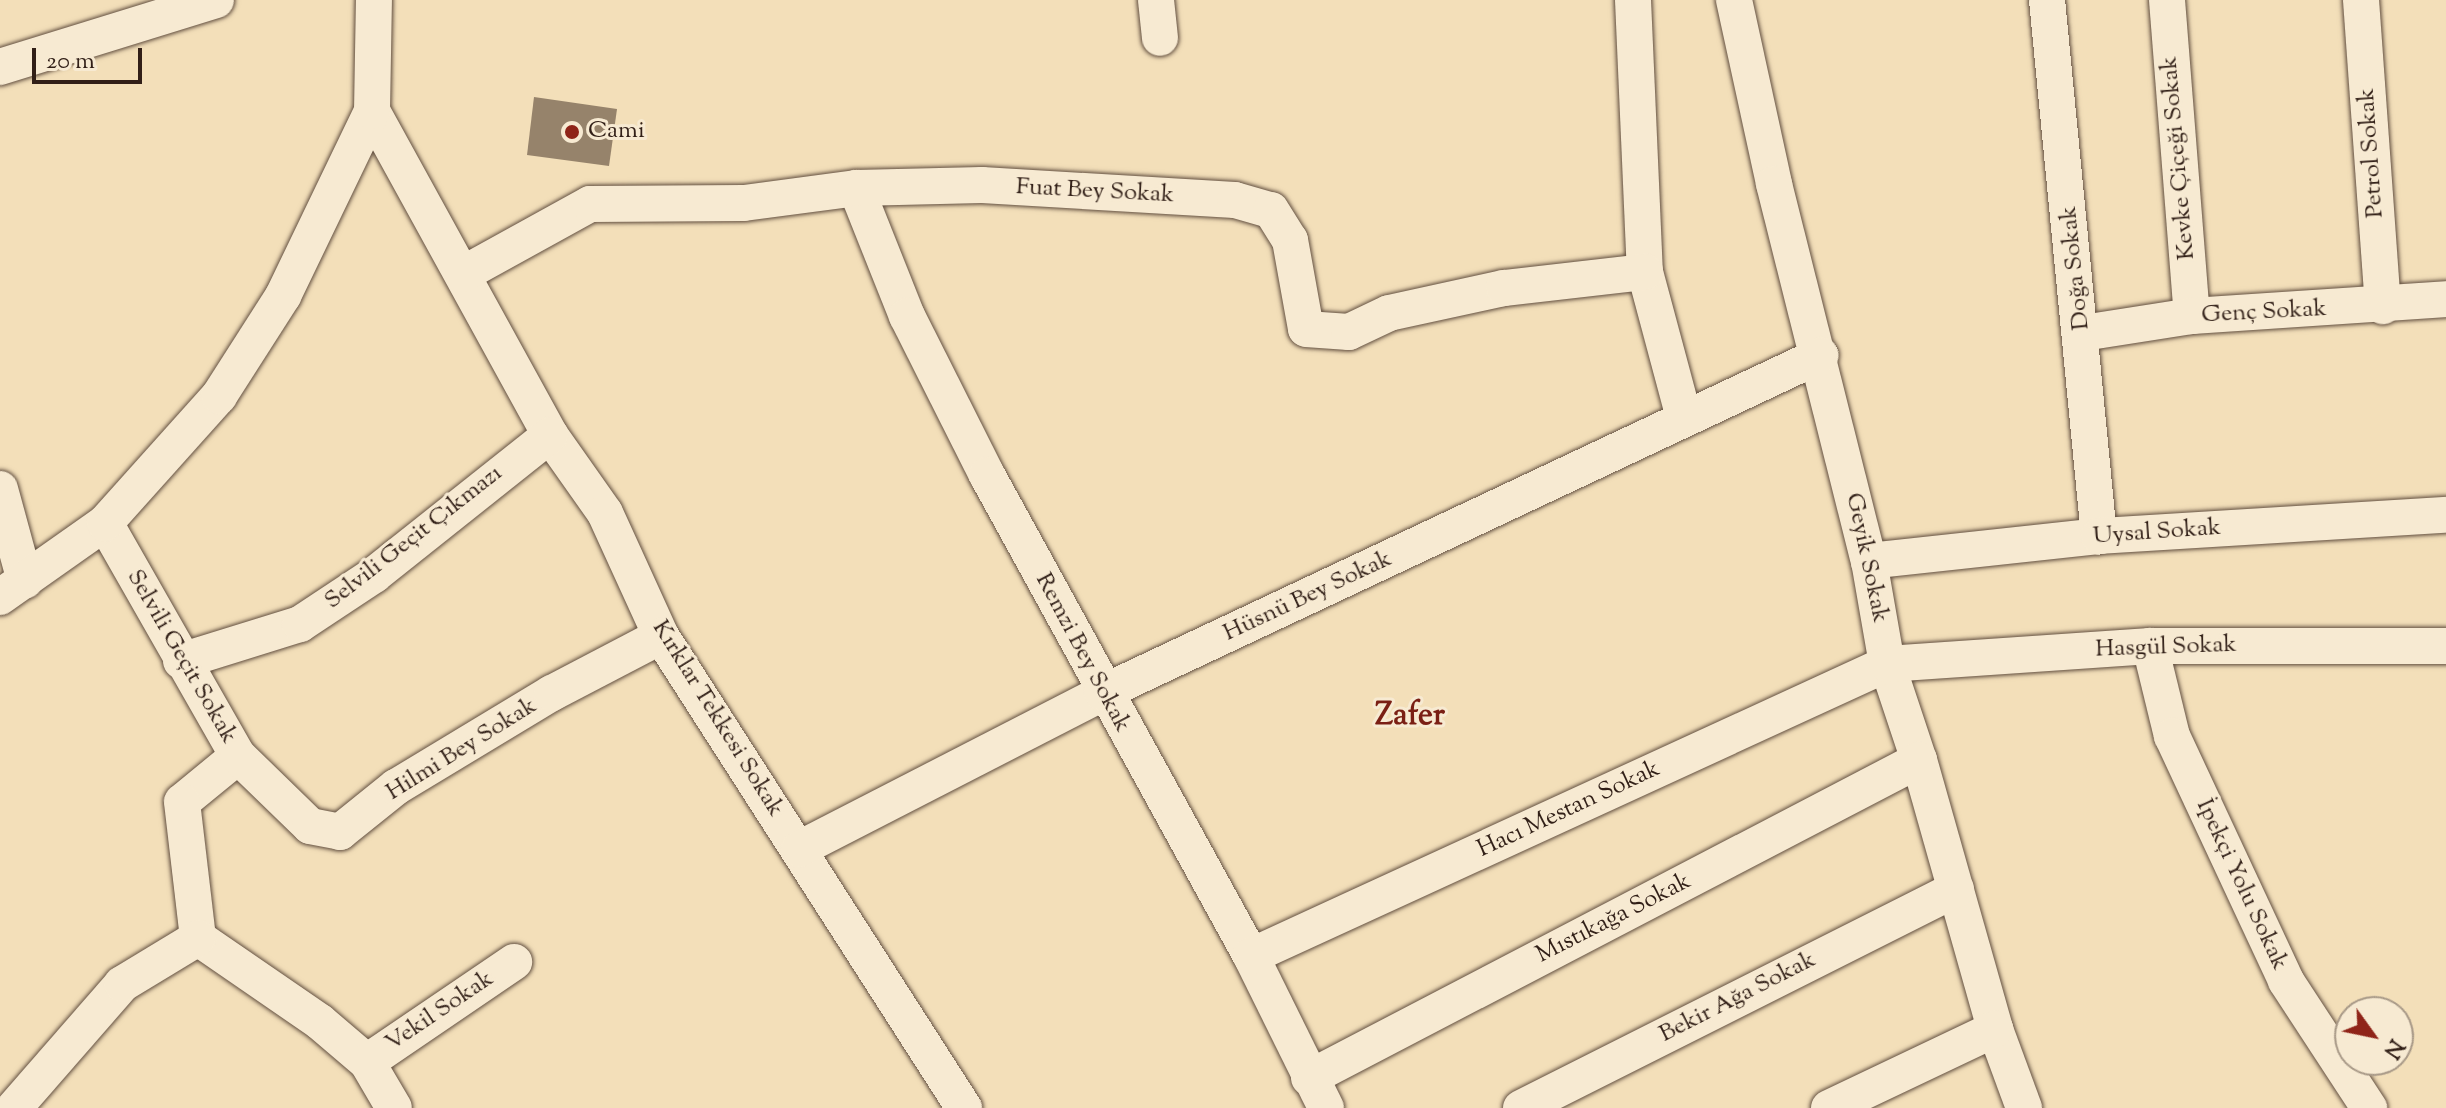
<!DOCTYPE html>
<html>
<head>
<meta charset="utf-8">
<style>
  body { margin:0 }
  #map { position:relative; width:2446px; height:1108px; overflow:hidden; background:#f3dfb9; font-family:"Sorts Mill Goudy",serif }
  div>[style] { position:absolute }
  .building>* { inset:0; background:#96836b }
  .roads { filter:drop-shadow(0 0 2px #624f40) drop-shadow(0 0 2px #624f40) }
  .street>* { height:36px; margin:-18px; padding:0 18px; transform-origin:18px; border-radius:18px; background:#f7ead2 }
  .dots>* { width:22px; height:22px; translate:-50% -50%; box-sizing:border-box; border:4px solid #f7ead2; border-radius:50% }
  span { translate:-50% -50%; white-space:nowrap; text-align:center; line-height:1.15; -webkit-text-stroke:6px #f7ead2; paint-order:stroke }
  .poi-label { font-size:24px; color:#311f17 }
  .left { translate:0 -50%; text-align:left }
  .street-label { font-size:24px; color:#311f17 }
  .district-label { font-size:32px; color:#7a1f14; font-weight:700 }
  .north { position:absolute; left:2334px; top:996px; width:80px; height:80px; box-sizing:border-box; background:#f7ead2; border:2px solid #a89987; border-radius:50%; rotate:123deg; font-size:22px; font-weight:700; line-height:32px; text-align:center; color:#311f17 }
  .north::after { content:''; display:block; margin:auto; width:28px; height:36px; background:#8f2418; clip-path:polygon(50% 0,100% 100%,50% 72%,0 100%) }
  .scale { position:absolute; left:32px; top:48px; width:110px; height:36px; box-sizing:border-box; border:4px solid #311f17; border-top:0; padding-left:10px; font-size:24px; line-height:28px; white-space:nowrap; color:#311f17; -webkit-text-stroke:6px #f7ead2; paint-order:stroke }
</style>
</head>
<body>
<div id="map">
  <div class="building">
    <div style="clip-path:polygon(534px 97px,617px 109px,609px 166px,527px 155px)"></div>
  </div>
  <div class="roads">
    <div class="street">
      <div style="left:1156px;top:0;width:38px;rotate:84deg"></div>
      <div style="left:1633px;top:0;width:272px;rotate:87.5deg"></div>
      <div style="left:1645px;top:272px;width:151px;rotate:75deg"></div>
      <div style="left:1734px;top:0;width:188px;rotate:77.7deg"></div>
      <div style="left:1774px;top:184px;width:389px;rotate:75.9deg"></div>
      <div style="left:1869px;top:561px;width:105px;rotate:80.1deg"></div>
      <div style="left:1887px;top:664px;width:101px;rotate:71.6deg"></div>
      <div style="left:1919px;top:760px;width:280px;rotate:74.2deg"></div>
      <div style="left:1995px;top:1029px;width:84px;rotate:69.8deg"></div>
      <div style="left:2047px;top:0;width:539px;rotate:84.46deg"></div>
      <div style="left:2167px;top:0;width:317px;rotate:85.5deg"></div>
      <div style="left:2361px;top:0;width:307px;rotate:85.9deg"></div>
      <div style="left:0;top:67px;width:226px;rotate:-17.2deg"></div>
      <div style="left:372px;top:111px;width:370px;rotate:61.2deg"></div>
      <div style="left:550px;top:435px;width:95px;rotate:54.8deg"></div>
      <div style="left:605px;top:513px;width:135px;rotate:65.5deg"></div>
      <div style="left:661px;top:636px;width:561px;rotate:57.3deg"></div>
      <div style="left:856px;top:188px;width:138px;rotate:68.3deg"></div>
      <div style="left:907px;top:316px;width:178px;rotate:63.3deg"></div>
      <div style="left:987px;top:475px;width:549px;rotate:61.24deg"></div>
      <div style="left:1251px;top:956px;width:169px;rotate:63.7deg"></div>
      <div style="left:463px;top:274px;width:145px;rotate:-28.9deg"></div>
      <div style="left:590px;top:204px;width:154px;rotate:-0.4deg"></div>
      <div style="left:744px;top:203px;width:113px;rotate:-7.6deg"></div>
      <div style="left:856px;top:188px;width:126px;rotate:-1.4deg"></div>
      <div style="left:982px;top:185px;width:253px;rotate:3.4deg"></div>
      <div style="left:1235px;top:200px;width:37px;rotate:16deg"></div>
      <div style="left:1271px;top:210px;width:36px;rotate:58deg"></div>
      <div style="left:1290px;top:240px;width:90px;rotate:79.8deg"></div>
      <div style="left:1306px;top:329px;width:43px;rotate:4deg"></div>
      <div style="left:1349px;top:332px;width:44px;rotate:-25.4deg"></div>
      <div style="left:1389px;top:313px;width:118px;rotate:-12.3deg"></div>
      <div style="left:1504px;top:288px;width:142px;rotate:-6.5deg"></div>
      <div style="left:2083px;top:333px;width:110px;rotate:-8.9deg"></div>
      <div style="left:2192px;top:316px;width:255px;rotate:-3.8deg"></div>
      <div style="left:0;top:489px;width:95px;rotate:74.8deg"></div>
      <div style="left:105px;top:523px;width:268px;rotate:60.3deg"></div>
      <div style="left:238px;top:756px;width:72px;rotate:140.6deg"></div>
      <div style="left:182px;top:802px;width:137px;rotate:83.3deg"></div>
      <div style="left:198px;top:938px;width:148px;rotate:34.5deg"></div>
      <div style="left:320px;top:1022px;width:62px;rotate:40.4deg"></div>
      <div style="left:367px;top:1062px;width:53px;rotate:59.6deg"></div>
      <div style="left:1869px;top:561px;width:231px;rotate:-6.2deg"></div>
      <div style="left:2099px;top:536px;width:348px;rotate:-3.5deg"></div>
      <div style="left:0;top:597px;width:128px;rotate:-35.2deg"></div>
      <div style="left:105px;top:523px;width:171px;rotate:-48.1deg"></div>
      <div style="left:219px;top:396px;width:119px;rotate:-57.4deg"></div>
      <div style="left:283px;top:296px;width:205px;rotate:-64.3deg"></div>
      <div style="left:372px;top:111px;width:111px;rotate:-89deg"></div>
      <div style="left:2150px;top:646px;width:93px;rotate:76.3deg"></div>
      <div style="left:2172px;top:736px;width:270px;rotate:65deg"></div>
      <div style="left:2286px;top:981px;width:152px;rotate:56.8deg"></div>
      <div style="left:181px;top:661px;width:125px;rotate:-17.3deg"></div>
      <div style="left:300px;top:624px;width:89px;rotate:-33.5deg"></div>
      <div style="left:374px;top:575px;width:225px;rotate:-38.5deg"></div>
      <div style="left:238px;top:756px;width:100px;rotate:44.2deg"></div>
      <div style="left:310px;top:826px;width:31px;rotate:11deg"></div>
      <div style="left:340px;top:832px;width:72px;rotate:-38.8deg"></div>
      <div style="left:396px;top:787px;width:182px;rotate:-31.1deg"></div>
      <div style="left:552px;top:693px;width:123px;rotate:-27.6deg"></div>
      <div style="left:799px;top:849px;width:341px;rotate:-27.2deg"></div>
      <div style="left:1102px;top:693px;width:794px;rotate:-25.18deg"></div>
      <div style="left:1251px;top:956px;width:700px;rotate:-24.66deg"></div>
      <div style="left:1887px;top:664px;width:264px;rotate:-3.9deg"></div>
      <div style="left:2150px;top:646px;width:296px"></div>
      <div style="left:367px;top:1062px;width:178px;rotate:-34.2deg"></div>
      <div style="left:1309px;top:1078px;width:688px;rotate:-27.53deg"></div>
      <div style="left:14px;top:1108px;width:164px;rotate:-48.9deg"></div>
      <div style="left:122px;top:984px;width:89px;rotate:-31.2deg"></div>
      <div style="left:1521px;top:1108px;width:487px;rotate:-26.7deg"></div>
      <div style="left:1829px;top:1108px;width:184px;rotate:-25.4deg"></div>
    </div>
  </div>
  <div class="dots">
    <div style="left:572px;top:132px;background:#8f2418"></div>
  </div>
  <div class="poi-label">
    <span class="left" style="left:588px;top:132px">Cami</span>
  </div>
  <div class="street-label">
    <span style="left:2372px;top:153px;rotate:-94deg">Petrol Sokak</span>
    <span style="left:2179px;top:158px;rotate:-95deg">Kevke Çiçeği Sokak</span>
    <span style="left:1095px;top:192px;rotate:3deg">Fuat Bey Sokak</span>
    <span style="left:2076px;top:268px;rotate:-96deg">Doğa Sokak</span>
    <span style="left:2264px;top:313px;rotate:-3deg">Genç Sokak</span>
    <span style="left:2157px;top:533px;rotate:-4deg">Uysal Sokak</span>
    <span style="left:414px;top:538px;rotate:-38deg">Selvili Geçit Çıkmazı</span>
    <span style="left:1866px;top:558px;rotate:78deg">Geyik Sokak</span>
    <span style="left:1308px;top:597px;rotate:-25deg">Hüsnü Bey Sokak</span>
    <span style="left:2166px;top:648px;rotate:-2deg">Hasgül Sokak</span>
    <span style="left:1082px;top:653px;rotate:62deg">Remzi Bey Sokak</span>
    <span style="left:181px;top:657px;rotate:60deg">Selvili Geçit Sokak</span>
    <span style="left:717px;top:719px;rotate:58deg">Kırklar Tekkesi Sokak</span>
    <span style="left:462px;top:750px;rotate:-32deg">Hilmi Bey Sokak</span>
    <span style="left:1569px;top:810px;rotate:-25deg">Hacı Mestan Sokak</span>
    <span style="left:2241px;top:885px;rotate:65deg">İpekçi Yolu Sokak</span>
    <span style="left:1614px;top:919px;rotate:-27deg">Mıstıkağa Sokak</span>
    <span style="left:1738px;top:998px;rotate:-27deg">Bekir Ağa Sokak</span>
    <span style="left:440px;top:1012px;rotate:-34deg">Vekil Sokak</span>
  </div>
  <div class="district-label">
    <span style="left:1410px;top:716px">Zafer</span>
  </div>
  <div class="north">N</div>
  <div class="scale">20 m</div>
</div>
</body>
</html>
